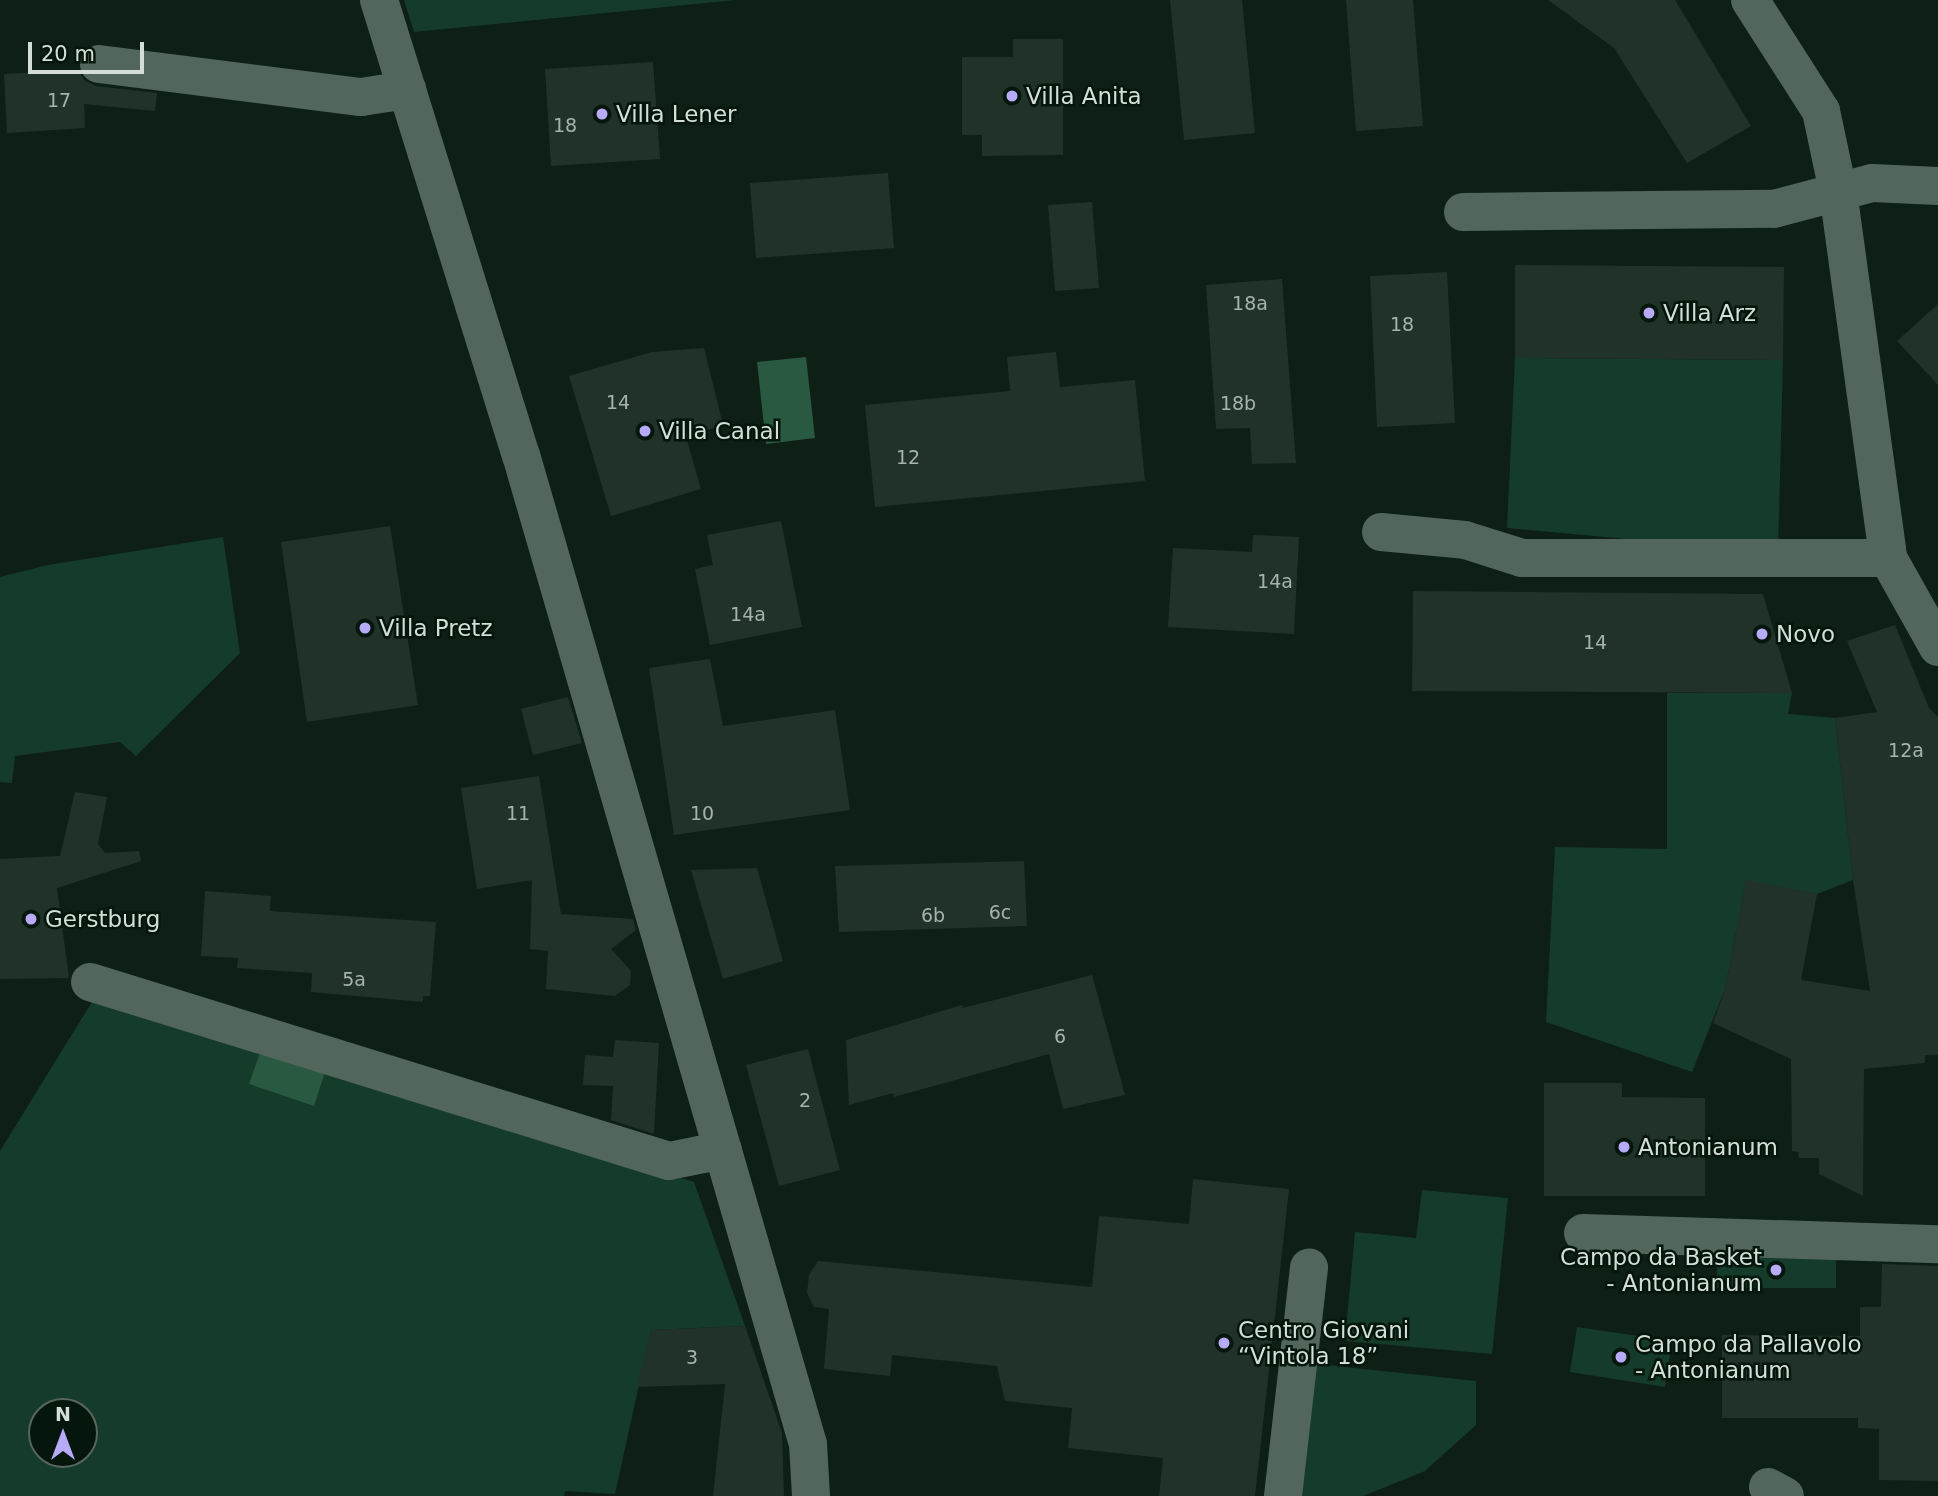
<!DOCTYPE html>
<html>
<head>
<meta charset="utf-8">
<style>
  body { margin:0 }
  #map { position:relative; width:1938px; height:1496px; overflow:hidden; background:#0e1f16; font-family:"DejaVu Sans",sans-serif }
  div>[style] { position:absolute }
  .green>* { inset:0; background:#153c2a }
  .water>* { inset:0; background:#2a5941 }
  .building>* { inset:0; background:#213329 }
  .minor>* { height:38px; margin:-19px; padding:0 19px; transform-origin:19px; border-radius:19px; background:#52665b }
  .dots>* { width:19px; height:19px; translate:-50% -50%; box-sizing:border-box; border:4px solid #05160d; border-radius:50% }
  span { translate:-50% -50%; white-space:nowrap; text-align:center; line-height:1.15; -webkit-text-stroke:5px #05160d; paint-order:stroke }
  .number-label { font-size:19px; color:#a6b3ac }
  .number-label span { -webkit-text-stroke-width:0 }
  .poi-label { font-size:23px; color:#d3ded7 }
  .left { translate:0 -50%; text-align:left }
  .right { translate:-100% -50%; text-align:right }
  .north { position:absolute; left:28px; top:1398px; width:70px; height:70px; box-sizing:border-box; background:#05160d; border:2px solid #57665e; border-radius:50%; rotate:0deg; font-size:19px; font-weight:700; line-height:28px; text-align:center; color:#d3ded7 }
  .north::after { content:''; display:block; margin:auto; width:24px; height:32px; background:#b7abf8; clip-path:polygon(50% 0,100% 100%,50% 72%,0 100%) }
  .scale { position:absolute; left:28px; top:42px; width:116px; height:32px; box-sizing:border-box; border:4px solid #d3ded7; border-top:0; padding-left:9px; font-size:21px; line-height:24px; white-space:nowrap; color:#d3ded7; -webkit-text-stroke:5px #05160d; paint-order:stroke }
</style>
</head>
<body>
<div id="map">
  <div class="green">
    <div style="clip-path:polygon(404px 0,735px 0,414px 32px)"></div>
    <div style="clip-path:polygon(1515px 358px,1783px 360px,1778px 553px,1507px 528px)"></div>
    <div style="clip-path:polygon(223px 537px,240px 653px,136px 756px,120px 742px,15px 756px,12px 783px,0 782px,0 577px,48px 565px)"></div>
    <div style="clip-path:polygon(1667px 693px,1792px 693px,1788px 714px,1835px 718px,1853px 880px,1817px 894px,1746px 881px,1725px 989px,1692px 1072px,1546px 1022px,1555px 847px,1667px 849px)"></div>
    <div style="clip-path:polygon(evenodd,95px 997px,694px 1182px,745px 1326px,651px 1330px,615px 1494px,565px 1491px,564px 1496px,0 1496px,0 1151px,95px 997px,42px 1412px,84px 1412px,84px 1454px,42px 1454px,42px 1412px)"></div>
    <div style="clip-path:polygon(1422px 1190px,1508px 1198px,1492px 1354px,1345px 1341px,1355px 1232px,1416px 1238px)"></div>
    <div style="clip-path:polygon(1717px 1251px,1836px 1251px,1836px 1288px,1717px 1288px)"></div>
    <div style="clip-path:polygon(1577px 1327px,1672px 1341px,1665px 1387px,1570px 1372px)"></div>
    <div style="clip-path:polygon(1308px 1363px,1476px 1381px,1476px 1425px,1425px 1471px,1363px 1496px,1297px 1496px)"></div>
  </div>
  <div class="water">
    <div style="clip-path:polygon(806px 357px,815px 438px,766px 444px,757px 362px)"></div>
    <div style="clip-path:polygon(261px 1050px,325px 1072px,314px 1106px,249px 1084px)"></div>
  </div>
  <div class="building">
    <div style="clip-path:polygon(1170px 0,1242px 0,1255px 133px,1184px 140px)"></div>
    <div style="clip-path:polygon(1346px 0,1413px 0,1423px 126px,1356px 131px)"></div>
    <div style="clip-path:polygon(1548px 0,1675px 0,1751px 126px,1687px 163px,1614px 48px)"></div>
    <div style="clip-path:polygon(1013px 39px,1063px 39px,1063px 155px,982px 156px,982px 135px,962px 135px,962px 57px,1013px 57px)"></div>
    <div style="clip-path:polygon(653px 62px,660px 159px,551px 166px,545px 69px)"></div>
    <div style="clip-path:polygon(78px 70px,85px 81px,96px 86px,157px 93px,155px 111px,84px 104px,85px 128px,7px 133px,4px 74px)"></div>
    <div style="clip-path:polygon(888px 173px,894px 248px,756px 258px,750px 183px)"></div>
    <div style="clip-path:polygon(1092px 202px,1099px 288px,1055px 291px,1048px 205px)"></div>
    <div style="clip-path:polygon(1515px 265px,1784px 267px,1783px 360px,1515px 358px)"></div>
    <div style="clip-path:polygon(1447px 272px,1455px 423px,1377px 427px,1370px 276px)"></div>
    <div style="clip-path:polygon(1282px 279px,1296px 463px,1252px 464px,1250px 428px,1216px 429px,1206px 285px)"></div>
    <div style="clip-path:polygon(1938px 304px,1938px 385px,1897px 341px)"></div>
    <div style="clip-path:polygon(704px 348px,723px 425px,686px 437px,701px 489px,611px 516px,569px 376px,652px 352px)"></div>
    <div style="clip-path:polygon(1056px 352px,1060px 387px,1135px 380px,1145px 481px,875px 507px,865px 405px,1010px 391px,1007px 357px)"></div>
    <div style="clip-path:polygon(781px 521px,802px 627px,710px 645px,695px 569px,713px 565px,707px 535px)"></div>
    <div style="clip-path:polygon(390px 526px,418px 705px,307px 722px,281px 542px)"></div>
    <div style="clip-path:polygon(1253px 535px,1299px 537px,1294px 634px,1168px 627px,1173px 548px,1252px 552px)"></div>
    <div style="clip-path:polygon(1413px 591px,1763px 594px,1792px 693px,1412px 691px)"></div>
    <div style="clip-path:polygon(1895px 625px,1929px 708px,1938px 717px,1938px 1055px,1925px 1055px,1925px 1063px,1864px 1069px,1863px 1196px,1819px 1174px,1819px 1158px,1799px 1158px,1798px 1152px,1792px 1151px,1791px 1059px,1713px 1023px,1725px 989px,1746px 880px,1817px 894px,1801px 980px,1870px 991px,1853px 880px,1835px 718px,1877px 712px,1847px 641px)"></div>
    <div style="clip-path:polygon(710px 659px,723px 726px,835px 710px,850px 810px,674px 835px,649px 668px)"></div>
    <div style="clip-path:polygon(568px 697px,582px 743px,533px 755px,521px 709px)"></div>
    <div style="clip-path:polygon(539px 776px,561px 914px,633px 919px,636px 930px,611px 949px,631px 971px,630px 985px,615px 996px,546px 989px,548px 951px,530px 949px,532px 880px,477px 889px,461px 788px)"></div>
    <div style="clip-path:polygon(75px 792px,107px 797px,98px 844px,105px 853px,139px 851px,141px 861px,57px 888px,69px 978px,0 979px,0 859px,60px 856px)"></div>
    <div style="clip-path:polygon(1024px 861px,1027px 926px,839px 932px,835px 866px)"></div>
    <div style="clip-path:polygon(757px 868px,783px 961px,723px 979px,691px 870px)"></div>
    <div style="clip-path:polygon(205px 891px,271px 896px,270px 911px,436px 922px,430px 996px,423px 996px,423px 1002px,311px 992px,312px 973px,237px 968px,238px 958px,201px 956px)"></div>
    <div style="clip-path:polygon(1092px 975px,1125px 1095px,1063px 1109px,1049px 1054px,894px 1097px,893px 1093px,849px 1105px,846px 1040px,962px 1005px,963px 1008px)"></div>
    <div style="clip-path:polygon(615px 1040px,659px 1043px,654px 1134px,611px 1120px,613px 1086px,583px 1085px,585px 1055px,613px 1057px)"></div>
    <div style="clip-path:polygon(808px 1049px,840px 1170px,779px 1186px,746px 1065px)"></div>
    <div style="clip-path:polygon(1544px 1083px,1622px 1083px,1622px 1097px,1705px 1098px,1705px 1196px,1544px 1196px)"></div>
    <div style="clip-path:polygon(1193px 1179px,1289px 1189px,1255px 1496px,1159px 1496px,1163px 1458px,1068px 1448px,1072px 1408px,1005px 1401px,997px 1366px,892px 1355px,890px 1376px,824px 1369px,829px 1309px,814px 1307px,807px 1293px,809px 1275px,818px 1261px,1092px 1287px,1099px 1216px,1189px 1224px)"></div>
    <div style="clip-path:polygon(1882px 1264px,1938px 1266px,1938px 1481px,1879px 1480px,1879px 1429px,1858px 1428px,1858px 1418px,1722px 1418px,1722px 1335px,1860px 1336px,1860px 1307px,1881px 1307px)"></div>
    <div style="clip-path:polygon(745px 1326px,782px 1433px,784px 1496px,713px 1496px,725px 1384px,637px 1387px,651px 1330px)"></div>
  </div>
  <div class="minor">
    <div style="left:379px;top:0;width:477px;rotate:72.7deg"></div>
    <div style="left:521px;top:455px;width:1030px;rotate:73.82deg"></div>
    <div style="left:808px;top:1444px;width:52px;rotate:86.7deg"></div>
    <div style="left:1750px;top:0;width:132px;rotate:57.4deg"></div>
    <div style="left:1821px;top:111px;width:82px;rotate:78deg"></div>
    <div style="left:1838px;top:191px;width:370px;rotate:82.2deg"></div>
    <div style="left:1888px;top:558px;width:102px;rotate:60.7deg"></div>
    <div style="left:99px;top:64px;width:264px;rotate:7.2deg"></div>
    <div style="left:361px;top:97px;width:47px;rotate:-8.7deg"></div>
    <div style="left:1463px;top:212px;width:311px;rotate:-0.6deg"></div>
    <div style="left:1774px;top:209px;width:101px;rotate:-14.9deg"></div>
    <div style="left:1872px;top:183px;width:66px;rotate:2.6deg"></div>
    <div style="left:1381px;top:532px;width:84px;rotate:5.4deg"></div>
    <div style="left:1465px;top:540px;width:60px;rotate:17.5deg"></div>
    <div style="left:1522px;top:558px;width:366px"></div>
    <div style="left:90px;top:982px;width:606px;rotate:17.18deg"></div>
    <div style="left:669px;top:1161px;width:55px;rotate:-11.5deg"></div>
    <div style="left:1583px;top:1233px;width:355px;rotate:1.8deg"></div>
    <div style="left:1768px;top:1487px;width:19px;rotate:28deg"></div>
    <div style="left:1283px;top:1496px;width:230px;rotate:-83.5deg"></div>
  </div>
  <div class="dots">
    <div style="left:1012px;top:96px;background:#b7abf8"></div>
    <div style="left:602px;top:114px;background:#b7abf8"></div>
    <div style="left:1649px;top:313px;background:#b7abf8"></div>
    <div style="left:645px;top:431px;background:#b7abf8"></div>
    <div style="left:365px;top:628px;background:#b7abf8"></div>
    <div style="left:1762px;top:634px;background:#b7abf8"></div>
    <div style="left:31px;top:919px;background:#b7abf8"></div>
    <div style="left:1624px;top:1147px;background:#b7abf8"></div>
    <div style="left:1776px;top:1270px;background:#b7abf8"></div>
    <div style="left:1224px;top:1343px;background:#b7abf8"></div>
    <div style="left:1621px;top:1357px;background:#b7abf8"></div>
  </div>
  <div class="number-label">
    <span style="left:59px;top:101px">17</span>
    <span style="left:565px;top:126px">18</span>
    <span style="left:1250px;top:304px">18a</span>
    <span style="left:1402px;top:325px">18</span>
    <span style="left:618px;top:403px">14</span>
    <span style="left:1238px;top:404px">18b</span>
    <span style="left:908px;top:458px">12</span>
    <span style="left:1275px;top:582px">14a</span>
    <span style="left:748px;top:615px">14a</span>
    <span style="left:1595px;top:643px">14</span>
    <span style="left:1906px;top:751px">12a</span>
    <span style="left:518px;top:814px">11</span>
    <span style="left:702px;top:814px">10</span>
    <span style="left:1000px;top:913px">6c</span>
    <span style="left:933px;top:916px">6b</span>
    <span style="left:354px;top:980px">5a</span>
    <span style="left:1060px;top:1037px">6</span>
    <span style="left:805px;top:1101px">2</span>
    <span style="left:692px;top:1358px">3</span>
  </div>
  <div class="poi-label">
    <span class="left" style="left:1026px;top:96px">Villa Anita</span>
    <span class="left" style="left:616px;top:114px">Villa Lener</span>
    <span class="left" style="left:1663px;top:313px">Villa Arz</span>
    <span class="left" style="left:659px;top:431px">Villa Canal</span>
    <span class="left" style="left:379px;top:628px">Villa Pretz</span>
    <span class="left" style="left:1776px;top:634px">Novo</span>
    <span class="left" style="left:45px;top:919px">Gerstburg</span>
    <span class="left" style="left:1638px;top:1147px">Antonianum</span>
    <span class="right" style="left:1762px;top:1270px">Campo da Basket<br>- Antonianum</span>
    <span class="left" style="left:1238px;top:1343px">Centro Giovani<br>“Vintola 18”</span>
    <span class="left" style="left:1635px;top:1357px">Campo da Pallavolo<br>- Antonianum</span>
  </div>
  <div class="north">N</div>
  <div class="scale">20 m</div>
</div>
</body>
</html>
